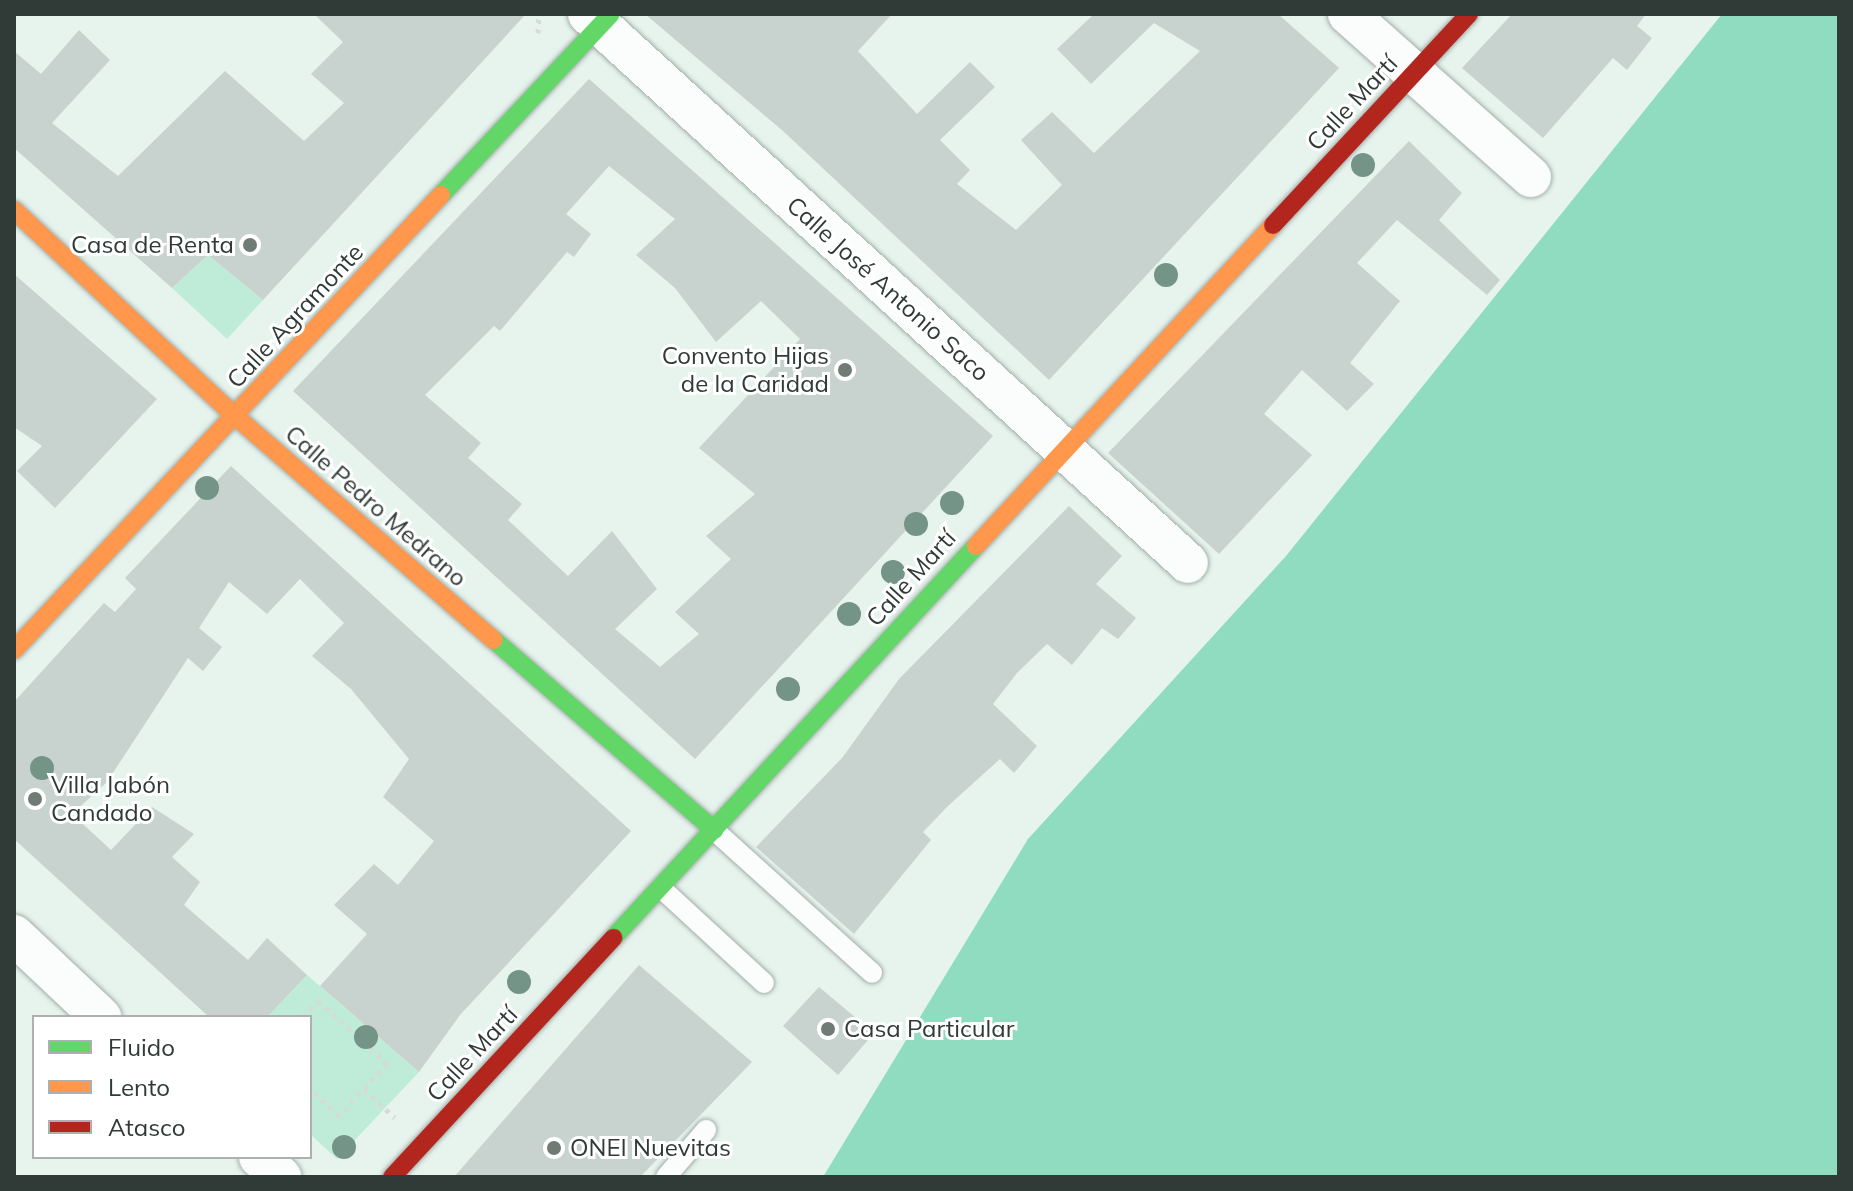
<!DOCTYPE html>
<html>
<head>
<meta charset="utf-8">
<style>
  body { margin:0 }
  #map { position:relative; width:1853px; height:1191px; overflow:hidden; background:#e7f4ee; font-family:Mulish,sans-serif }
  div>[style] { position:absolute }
  .green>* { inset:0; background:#beecd9 }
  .water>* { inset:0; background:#90dcc0 }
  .building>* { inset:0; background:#c8d2ce }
  .path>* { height:5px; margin-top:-2.5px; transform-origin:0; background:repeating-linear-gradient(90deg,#d7dad9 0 4px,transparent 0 10px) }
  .roads { filter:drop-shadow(0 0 2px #a3aea9) drop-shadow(0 0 2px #a3aea9) }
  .lane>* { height:20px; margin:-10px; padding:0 10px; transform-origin:10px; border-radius:10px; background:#fbfdfc }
  .street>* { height:40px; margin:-20px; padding:0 20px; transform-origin:20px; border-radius:20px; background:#fbfdfc }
  .fast>* { height:18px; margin:-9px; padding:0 9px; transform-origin:9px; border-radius:9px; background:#63d668 }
  .slow>* { height:18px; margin:-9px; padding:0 9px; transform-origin:9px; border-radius:9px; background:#ff974d }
  .jam>* { height:18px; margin:-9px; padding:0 9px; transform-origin:9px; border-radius:9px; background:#b3261e }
  .trees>* { width:24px; height:24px; margin:-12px; border-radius:50%; background:#759488 }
  .dots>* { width:22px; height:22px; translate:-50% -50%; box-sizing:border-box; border:4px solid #fff; border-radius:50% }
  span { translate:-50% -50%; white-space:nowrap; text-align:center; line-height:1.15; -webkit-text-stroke:6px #fff; paint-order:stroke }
  .street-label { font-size:24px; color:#303a36 }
  .poi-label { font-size:24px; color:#303a36 }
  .right { translate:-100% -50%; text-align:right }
  .left { translate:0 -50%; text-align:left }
  .frame { position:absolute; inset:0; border:16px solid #303a36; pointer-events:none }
  .legend { position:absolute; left:32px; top:1015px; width:280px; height:144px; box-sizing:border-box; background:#fff; border:2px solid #acb0af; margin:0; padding:10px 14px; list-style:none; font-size:24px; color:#303a36 }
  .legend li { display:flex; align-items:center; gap:16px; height:40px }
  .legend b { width:40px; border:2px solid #acb0af }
</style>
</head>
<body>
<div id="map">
  <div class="green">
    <div style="clip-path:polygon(208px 255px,263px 300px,227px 339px,172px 288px)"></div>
    <div style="clip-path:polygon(307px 975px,419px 1072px,337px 1159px,310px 1134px,310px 1017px,267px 1017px)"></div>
  </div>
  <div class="water">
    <div style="clip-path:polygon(1722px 14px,1839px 14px,1839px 1177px,823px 1177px,1028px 839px,1286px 556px)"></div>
  </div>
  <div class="building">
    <div style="clip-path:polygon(314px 14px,526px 14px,263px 300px,208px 255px,172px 288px,14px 148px,14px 51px,41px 74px,79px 30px,110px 60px,52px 123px,118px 176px,225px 71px,304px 141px,344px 103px,311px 74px,343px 42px)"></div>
    <div style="clip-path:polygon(645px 14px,892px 14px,858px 51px,917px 114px,970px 62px,995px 87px,940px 140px,970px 170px,957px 184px,1016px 230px,1062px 185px,1021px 140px,1052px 112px,1094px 153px,1200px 51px,1154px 23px,1091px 84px,1057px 49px,1094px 14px,1278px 14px,1339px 68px,1049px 380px,783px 131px)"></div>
    <div style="clip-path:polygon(1512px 14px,1646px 14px,1637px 26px,1652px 38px,1627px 70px,1613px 58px,1543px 138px,1462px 68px)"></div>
    <div style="clip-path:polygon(evenodd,589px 79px,993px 436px,695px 759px,293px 391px,589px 79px,609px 166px,675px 219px,636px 255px,675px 288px,716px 342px,761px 301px,800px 339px,699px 448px,755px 494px,706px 536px,731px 559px,675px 612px,699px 634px,660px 667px,615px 629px,657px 589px,612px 531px,568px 576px,508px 520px,522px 504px,468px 458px,481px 443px,425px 395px,494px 326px,500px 331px,567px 252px,574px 257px,591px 234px,566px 214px,609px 166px)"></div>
    <div style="clip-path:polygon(1409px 141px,1462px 193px,1439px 220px,1500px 280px,1487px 295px,1397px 220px,1357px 263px,1400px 301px,1350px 363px,1374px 384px,1347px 411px,1302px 370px,1264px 414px,1312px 455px,1219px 554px,1108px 453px)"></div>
    <div style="clip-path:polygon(14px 274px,157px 399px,55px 508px,17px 471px,42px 446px,14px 427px)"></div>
    <div style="clip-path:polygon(231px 466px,631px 831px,460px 1015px,419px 1072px,320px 986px,367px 934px,334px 905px,374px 864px,398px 885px,434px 841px,383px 797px,409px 759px,351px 689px,312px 656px,344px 623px,300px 579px,267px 614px,229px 582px,199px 628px,222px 647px,203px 671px,188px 658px,107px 782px,72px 814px,111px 850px,152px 807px,194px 834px,172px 857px,200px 882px,184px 905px,248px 960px,267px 938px,307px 975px,267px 1017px,209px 1017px,14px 839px,14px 702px,104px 603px,115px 612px,136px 589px,125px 578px)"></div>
    <div style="clip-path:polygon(1069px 506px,1122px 556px,1096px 584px,1136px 618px,1118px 639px,1102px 628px,1072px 665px,1047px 644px,1017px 673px,993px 704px,1037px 746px,1014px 773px,1000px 759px,948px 806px,923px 832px,931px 840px,854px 934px,756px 847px,842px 758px,899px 679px)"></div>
    <div style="clip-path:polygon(639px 965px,752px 1062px,640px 1177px,454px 1177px)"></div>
    <div style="clip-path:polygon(819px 987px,874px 1033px,838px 1075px,783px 1026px)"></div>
  </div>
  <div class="path">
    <div style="left:538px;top:33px;width:19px;rotate:-87deg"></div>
    <div style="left:303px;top:1017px;width:22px;rotate:-47deg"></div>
    <div style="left:318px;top:1001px;width:93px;rotate:41.9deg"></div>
    <div style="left:387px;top:1063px;width:72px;rotate:132.2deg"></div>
    <div style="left:339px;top:1116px;width:40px;rotate:-137deg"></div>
    <div style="left:364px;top:1089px;width:42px;rotate:43.1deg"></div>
  </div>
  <div class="roads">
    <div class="lane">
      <div style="left:714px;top:830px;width:213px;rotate:42.1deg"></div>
      <div style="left:661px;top:888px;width:140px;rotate:42.7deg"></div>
      <div style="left:666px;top:1177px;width:62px;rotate:-49.6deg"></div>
    </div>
    <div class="street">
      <div style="left:588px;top:14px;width:813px;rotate:42.46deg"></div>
      <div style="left:1348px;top:14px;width:245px;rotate:41.7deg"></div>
      <div style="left:14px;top:935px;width:120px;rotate:43.3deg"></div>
      <div style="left:259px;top:1157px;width:30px;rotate:42deg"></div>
    </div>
    <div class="fast">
      <div style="left:441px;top:195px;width:248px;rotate:-46.8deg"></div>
      <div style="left:494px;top:640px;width:291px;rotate:40.8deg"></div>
      <div style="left:613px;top:938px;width:534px;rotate:-47.2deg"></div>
    </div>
    <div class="slow">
      <div style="left:14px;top:210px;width:302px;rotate:43deg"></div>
      <div style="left:235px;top:416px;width:342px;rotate:40.9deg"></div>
      <div style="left:976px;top:546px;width:437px;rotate:-47.2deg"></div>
      <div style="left:14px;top:650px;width:624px;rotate:-46.82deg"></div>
    </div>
    <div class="jam">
      <div style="left:1273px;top:225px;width:288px;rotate:-47.1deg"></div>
      <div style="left:392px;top:1177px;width:326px;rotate:-47.2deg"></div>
    </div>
  </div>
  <div class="trees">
    <div style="left:1363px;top:165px"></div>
    <div style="left:1166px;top:275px"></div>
    <div style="left:207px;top:488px"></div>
    <div style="left:952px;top:503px"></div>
    <div style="left:916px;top:524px"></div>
    <div style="left:893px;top:572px"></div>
    <div style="left:849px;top:614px"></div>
    <div style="left:788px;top:689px"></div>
    <div style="left:42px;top:768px"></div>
    <div style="left:519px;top:982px"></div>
    <div style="left:366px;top:1037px"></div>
    <div style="left:344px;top:1147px"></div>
  </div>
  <div class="dots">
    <div style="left:250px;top:245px;background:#707b76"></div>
    <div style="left:845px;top:370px;background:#707b76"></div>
    <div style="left:35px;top:799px;background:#707b76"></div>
    <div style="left:828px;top:1029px;background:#707b76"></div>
    <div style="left:554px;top:1148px;background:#707b76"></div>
  </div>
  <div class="street-label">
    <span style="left:1352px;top:103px;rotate:-47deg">Calle Martí</span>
    <span style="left:888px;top:289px;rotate:42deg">Calle José Antonio Saco</span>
    <span style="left:295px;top:316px;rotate:-47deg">Calle Agramonte</span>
    <span style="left:376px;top:506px;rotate:41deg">Calle Pedro Medrano</span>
    <span style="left:911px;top:578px;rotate:-48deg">Calle Martí</span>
    <span style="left:472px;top:1054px;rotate:-47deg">Calle Martí</span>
  </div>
  <div class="poi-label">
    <span class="right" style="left:234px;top:245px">Casa de Renta</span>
    <span class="right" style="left:829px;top:370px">Convento Hijas<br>de la Caridad</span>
    <span class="left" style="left:51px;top:799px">Villa Jabón<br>Candado</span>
    <span class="left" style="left:844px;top:1029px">Casa Particular</span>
    <span class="left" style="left:570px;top:1148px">ONEI Nuevitas</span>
  </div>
  <div class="frame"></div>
  <ul class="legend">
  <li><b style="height:10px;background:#63d668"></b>Fluido</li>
  <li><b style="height:10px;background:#ff974d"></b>Lento</li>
  <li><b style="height:10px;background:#b3261e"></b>Atasco</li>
  </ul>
</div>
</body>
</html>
